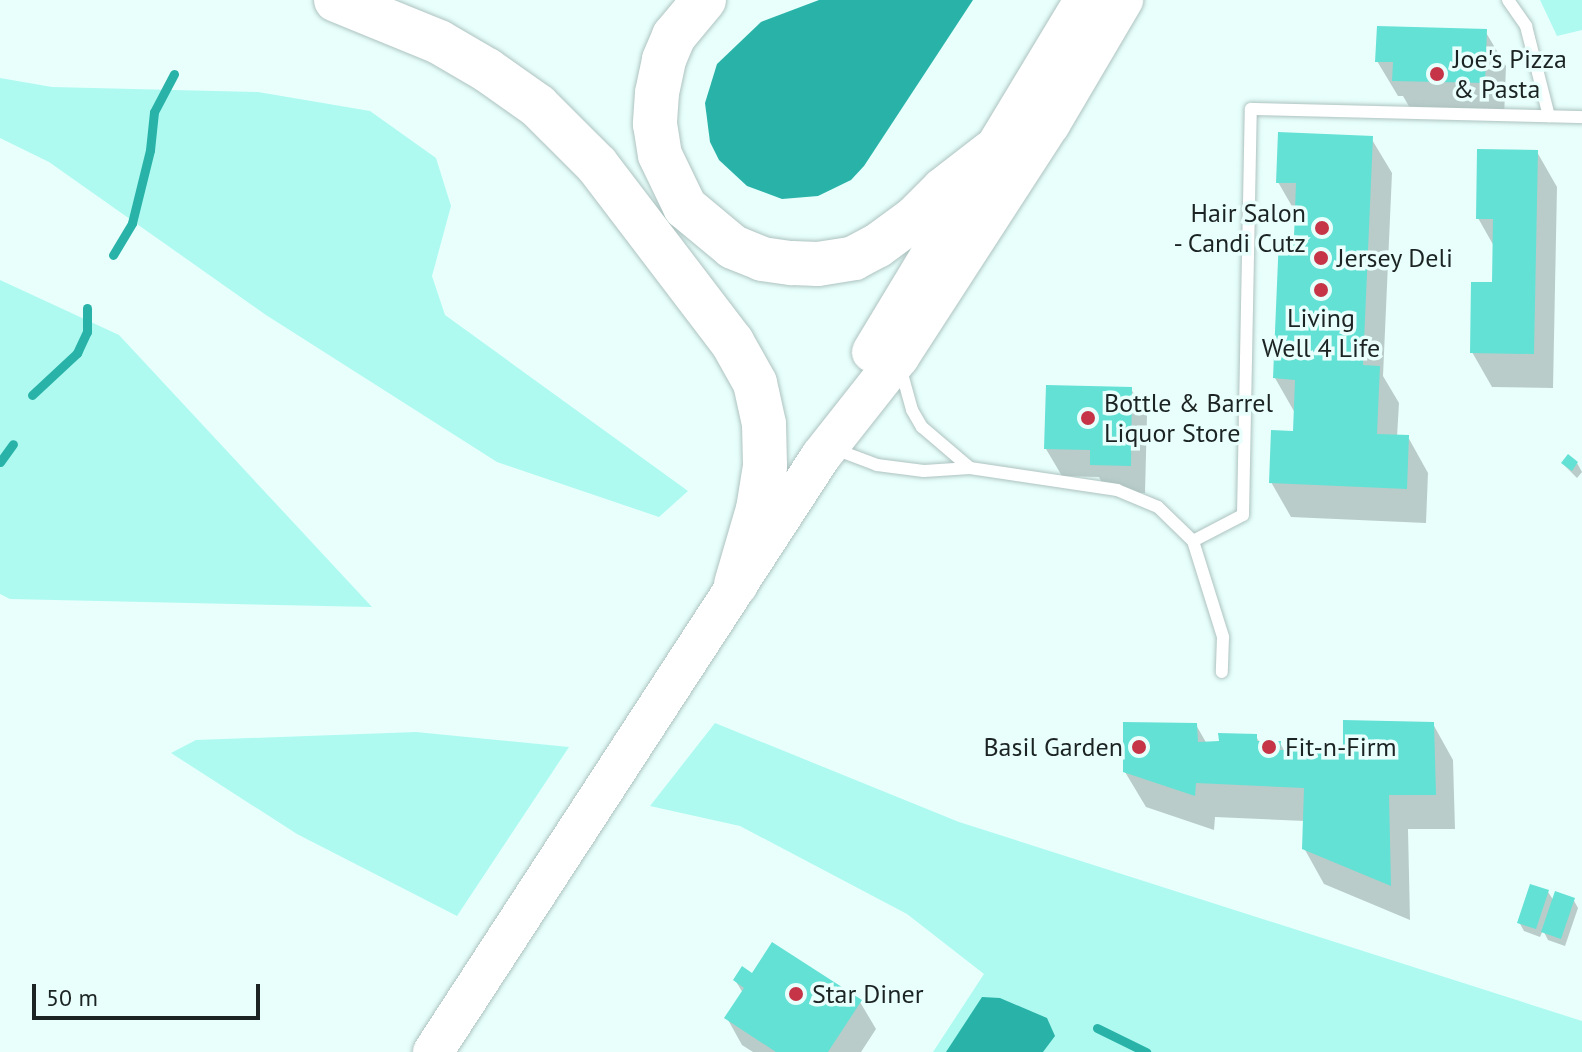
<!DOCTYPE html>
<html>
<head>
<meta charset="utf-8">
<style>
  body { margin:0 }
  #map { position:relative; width:1582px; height:1052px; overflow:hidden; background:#e8fffc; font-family:"PT Sans",sans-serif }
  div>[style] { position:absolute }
  .green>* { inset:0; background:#aefaf1 }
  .water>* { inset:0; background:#29b3a8 }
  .shadow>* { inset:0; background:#0003 }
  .stream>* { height:9px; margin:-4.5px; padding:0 4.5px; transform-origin:4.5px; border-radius:4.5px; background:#29b3a8 }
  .building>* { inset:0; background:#63e1d5 }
  .roads { filter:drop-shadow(0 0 2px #adc3c0) drop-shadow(0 0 2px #adc3c0) }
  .lane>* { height:12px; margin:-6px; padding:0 6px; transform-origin:6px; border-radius:6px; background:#fff }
  .primary>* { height:40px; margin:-20px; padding:0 20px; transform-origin:20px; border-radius:20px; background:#fff }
  .highway>* { height:44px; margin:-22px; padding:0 22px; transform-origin:22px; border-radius:22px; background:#fff }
  .dots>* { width:22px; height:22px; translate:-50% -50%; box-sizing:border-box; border:4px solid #e8fffc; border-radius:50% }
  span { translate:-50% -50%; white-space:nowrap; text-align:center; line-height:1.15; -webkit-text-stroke:7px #e8fffc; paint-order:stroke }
  .poi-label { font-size:26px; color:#1c2423 }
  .left { translate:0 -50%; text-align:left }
  .right { translate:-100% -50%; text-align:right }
  .scale { position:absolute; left:32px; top:984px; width:228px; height:36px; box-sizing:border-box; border:4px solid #1c2423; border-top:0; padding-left:10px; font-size:24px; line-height:28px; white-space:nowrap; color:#1c2423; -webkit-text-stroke:6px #e8fffc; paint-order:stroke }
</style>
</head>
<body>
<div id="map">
  <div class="green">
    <div style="clip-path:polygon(1540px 0,1582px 0,1582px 30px,1557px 36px)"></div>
    <div style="clip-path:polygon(0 78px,52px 87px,258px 92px,370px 111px,436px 158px,451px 206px,432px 276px,445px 315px,688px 491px,659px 517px,497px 462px,266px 315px,49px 162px,0 138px)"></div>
    <div style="clip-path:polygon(0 280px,119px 335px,372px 607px,10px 599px,0 594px)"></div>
    <div style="clip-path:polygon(715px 723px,959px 822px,1582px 1021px,1582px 1052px,933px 1052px,984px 974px,907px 914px,740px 826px,650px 806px)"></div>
    <div style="clip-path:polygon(416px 732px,569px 747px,457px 916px,297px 834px,171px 753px,196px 740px)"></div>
  </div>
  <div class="water">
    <div style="clip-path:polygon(819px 0,973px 0,864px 166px,851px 180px,818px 196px,782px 199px,747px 186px,719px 160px,710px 142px,705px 103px,717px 64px,761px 22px)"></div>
    <div style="clip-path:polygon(982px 997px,1000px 998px,1047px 1018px,1055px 1036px,1043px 1052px,946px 1052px)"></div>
  </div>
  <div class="shadow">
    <div style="clip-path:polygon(1485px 31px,1506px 66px,1504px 118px,1414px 115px,1403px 96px,1398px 96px,1377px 61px)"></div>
    <div style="clip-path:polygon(1371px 138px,1392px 173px,1383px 376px,1399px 403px,1397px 437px,1408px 437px,1428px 473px,1426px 523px,1291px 517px,1271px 482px,1295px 434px,1295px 413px,1275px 378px,1297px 215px,1278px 182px)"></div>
    <div style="clip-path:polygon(1537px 152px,1557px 187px,1553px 388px,1492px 387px,1472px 352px,1494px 284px,1495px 248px,1478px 218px)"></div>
    <div style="clip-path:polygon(1131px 389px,1147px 416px,1145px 493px,1107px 492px,1099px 477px,1062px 476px,1046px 449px)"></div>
    <div style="clip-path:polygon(1577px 463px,1582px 472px,1577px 478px,1563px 464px)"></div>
    <div style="clip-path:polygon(1433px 724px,1453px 760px,1455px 829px,1408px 829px,1410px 920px,1324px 884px,1304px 848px,1305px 821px,1215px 817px,1214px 830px,1146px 807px,1125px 772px,1196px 725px,1207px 744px,1255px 735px,1260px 743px,1280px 743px,1285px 752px,1345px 752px)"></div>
    <div style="clip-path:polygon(1548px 892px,1554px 901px,1573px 899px,1578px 908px,1565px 946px,1548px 940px,1543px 930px,1540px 937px,1524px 931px,1519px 922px)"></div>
    <div style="clip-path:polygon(753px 976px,860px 1002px,876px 1029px,861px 1052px,753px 1052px,742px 1045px,727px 1018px,743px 993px,735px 980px)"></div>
  </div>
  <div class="stream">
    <div style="left:113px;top:255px;width:37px;rotate:-59deg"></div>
    <div style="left:132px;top:223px;width:75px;rotate:-76.1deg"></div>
    <div style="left:150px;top:150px;width:38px;rotate:-84deg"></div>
    <div style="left:154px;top:112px;width:43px;rotate:-62.2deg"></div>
    <div style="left:32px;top:395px;width:62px;rotate:-43deg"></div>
    <div style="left:77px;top:353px;width:23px;rotate:-65deg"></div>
    <div style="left:87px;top:332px;width:24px;rotate:-90deg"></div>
    <div style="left:0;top:462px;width:22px;rotate:-54deg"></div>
    <div style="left:1097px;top:1028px;width:55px;rotate:26.1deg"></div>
  </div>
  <div class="building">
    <div style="clip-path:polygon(1377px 26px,1487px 29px,1485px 83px,1392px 81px,1393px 62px,1375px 62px)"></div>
    <div style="clip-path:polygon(1278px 132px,1373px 136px,1363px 365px,1380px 366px,1377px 434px,1409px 435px,1407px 489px,1269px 483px,1271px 430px,1293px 431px,1295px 380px,1273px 378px,1279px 237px,1294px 237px,1296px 183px,1276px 183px)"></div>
    <div style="clip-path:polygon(1477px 149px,1538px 150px,1534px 354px,1470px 353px,1471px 282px,1492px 282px,1493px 219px,1476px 219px)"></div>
    <div style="clip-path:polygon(1046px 385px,1132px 387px,1131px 466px,1090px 465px,1090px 450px,1044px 449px)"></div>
    <div style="clip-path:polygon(1568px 454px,1578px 462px,1572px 471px,1561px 463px)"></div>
    <div style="clip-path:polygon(1343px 720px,1434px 722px,1436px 795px,1389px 795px,1391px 886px,1302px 849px,1304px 788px,1196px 783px,1195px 796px,1123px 772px,1123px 722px,1197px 723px,1198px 742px,1219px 741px,1218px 733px,1257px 734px,1257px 741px,1281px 741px,1280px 750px,1343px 750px)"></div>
    <div style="clip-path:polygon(1530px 884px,1549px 890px,1536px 929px,1517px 923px)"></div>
    <div style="clip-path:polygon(1555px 891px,1575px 898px,1561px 939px,1541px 932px)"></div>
    <div style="clip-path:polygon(772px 942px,862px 1000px,828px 1052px,776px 1052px,724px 1018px,744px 988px,733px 980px,742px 966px,752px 973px)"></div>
  </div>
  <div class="roads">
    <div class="lane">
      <div style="left:1508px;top:0;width:32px;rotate:55deg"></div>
      <div style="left:1526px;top:26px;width:93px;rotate:75.7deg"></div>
      <div style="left:901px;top:370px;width:41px;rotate:74.6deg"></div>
      <div style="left:912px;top:410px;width:20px;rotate:60deg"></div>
      <div style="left:922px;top:427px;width:63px;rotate:40.5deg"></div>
      <div style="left:832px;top:448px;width:48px;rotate:20.7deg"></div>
      <div style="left:877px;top:465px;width:47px;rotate:7.3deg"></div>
      <div style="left:924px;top:471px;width:46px;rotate:-3.7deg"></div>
      <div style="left:970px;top:468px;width:149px;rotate:8.5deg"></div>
      <div style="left:1117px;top:490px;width:44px;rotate:22.5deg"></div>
      <div style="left:1158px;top:507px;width:49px;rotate:44.2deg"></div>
      <div style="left:1193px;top:541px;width:56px;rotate:-27.5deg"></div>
      <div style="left:1243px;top:515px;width:406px;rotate:-88.9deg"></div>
      <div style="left:1251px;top:109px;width:331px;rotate:1.4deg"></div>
      <div style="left:1193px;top:541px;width:101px;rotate:72.6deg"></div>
      <div style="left:1223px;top:637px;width:35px;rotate:92deg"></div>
    </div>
    <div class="primary">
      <div style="left:872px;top:352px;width:411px;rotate:-58.9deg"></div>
      <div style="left:433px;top:1052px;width:711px;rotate:-56.94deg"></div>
      <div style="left:821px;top:456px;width:126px;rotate:-51.8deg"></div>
      <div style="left:899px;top:357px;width:278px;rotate:-57.1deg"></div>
      <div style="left:1050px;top:124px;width:144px;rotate:-59.5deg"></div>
    </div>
    <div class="highway">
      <div style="left:336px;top:0;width:111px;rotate:22.2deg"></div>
      <div style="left:439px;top:42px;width:56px;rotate:30.3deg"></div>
      <div style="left:487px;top:70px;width:62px;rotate:35.2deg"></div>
      <div style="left:538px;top:106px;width:83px;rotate:45deg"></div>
      <div style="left:597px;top:165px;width:223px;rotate:52.7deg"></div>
      <div style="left:732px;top:342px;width:47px;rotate:60.7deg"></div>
      <div style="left:755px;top:383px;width:42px;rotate:77.6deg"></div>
      <div style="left:764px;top:424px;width:42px;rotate:88.6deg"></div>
      <div style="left:765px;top:466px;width:44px;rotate:99.2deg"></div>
      <div style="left:758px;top:509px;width:78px;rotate:106.3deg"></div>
      <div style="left:704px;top:0;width:47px;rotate:129.8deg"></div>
      <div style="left:674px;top:36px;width:26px;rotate:113deg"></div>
      <div style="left:664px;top:60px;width:34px;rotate:102deg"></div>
      <div style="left:657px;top:93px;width:31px;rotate:94deg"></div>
      <div style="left:655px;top:124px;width:31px;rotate:81deg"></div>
      <div style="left:660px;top:155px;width:58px;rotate:64.3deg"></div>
      <div style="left:685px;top:207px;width:62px;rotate:39.8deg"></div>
      <div style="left:733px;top:247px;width:31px;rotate:22deg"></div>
      <div style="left:762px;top:259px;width:30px;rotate:8deg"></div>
      <div style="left:792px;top:263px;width:26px;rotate:2deg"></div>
      <div style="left:818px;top:264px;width:36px;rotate:-9deg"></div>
      <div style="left:854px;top:258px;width:26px;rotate:-28deg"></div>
      <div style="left:877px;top:246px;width:47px;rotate:-36.4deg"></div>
      <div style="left:915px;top:218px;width:40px;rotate:-45deg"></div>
      <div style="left:943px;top:190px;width:62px;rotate:-37.8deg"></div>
    </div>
  </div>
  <div class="dots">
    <div style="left:1437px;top:74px;background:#c63547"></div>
    <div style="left:1322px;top:228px;background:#c63547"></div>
    <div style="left:1321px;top:258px;background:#c63547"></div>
    <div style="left:1321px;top:290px;background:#c63547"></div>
    <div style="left:1088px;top:418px;background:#c63547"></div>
    <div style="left:1139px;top:747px;background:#c63547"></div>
    <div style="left:1269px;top:747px;background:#c63547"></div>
    <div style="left:796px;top:994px;background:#c63547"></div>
  </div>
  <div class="poi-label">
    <span class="left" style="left:1453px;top:74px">Joe's Pizza<br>&amp; Pasta</span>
    <span class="right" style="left:1306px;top:228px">Hair Salon<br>- Candi Cutz</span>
    <span class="left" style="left:1337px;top:258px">Jersey Deli</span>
    <span style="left:1321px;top:333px">Living<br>Well 4 Life</span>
    <span class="left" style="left:1104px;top:418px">Bottle &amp; Barrel<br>Liquor Store</span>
    <span class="right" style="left:1123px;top:747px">Basil Garden</span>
    <span class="left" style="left:1285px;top:747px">Fit-n-Firm</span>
    <span class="left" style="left:812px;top:994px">Star Diner</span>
  </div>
  <div class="scale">50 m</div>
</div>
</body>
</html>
